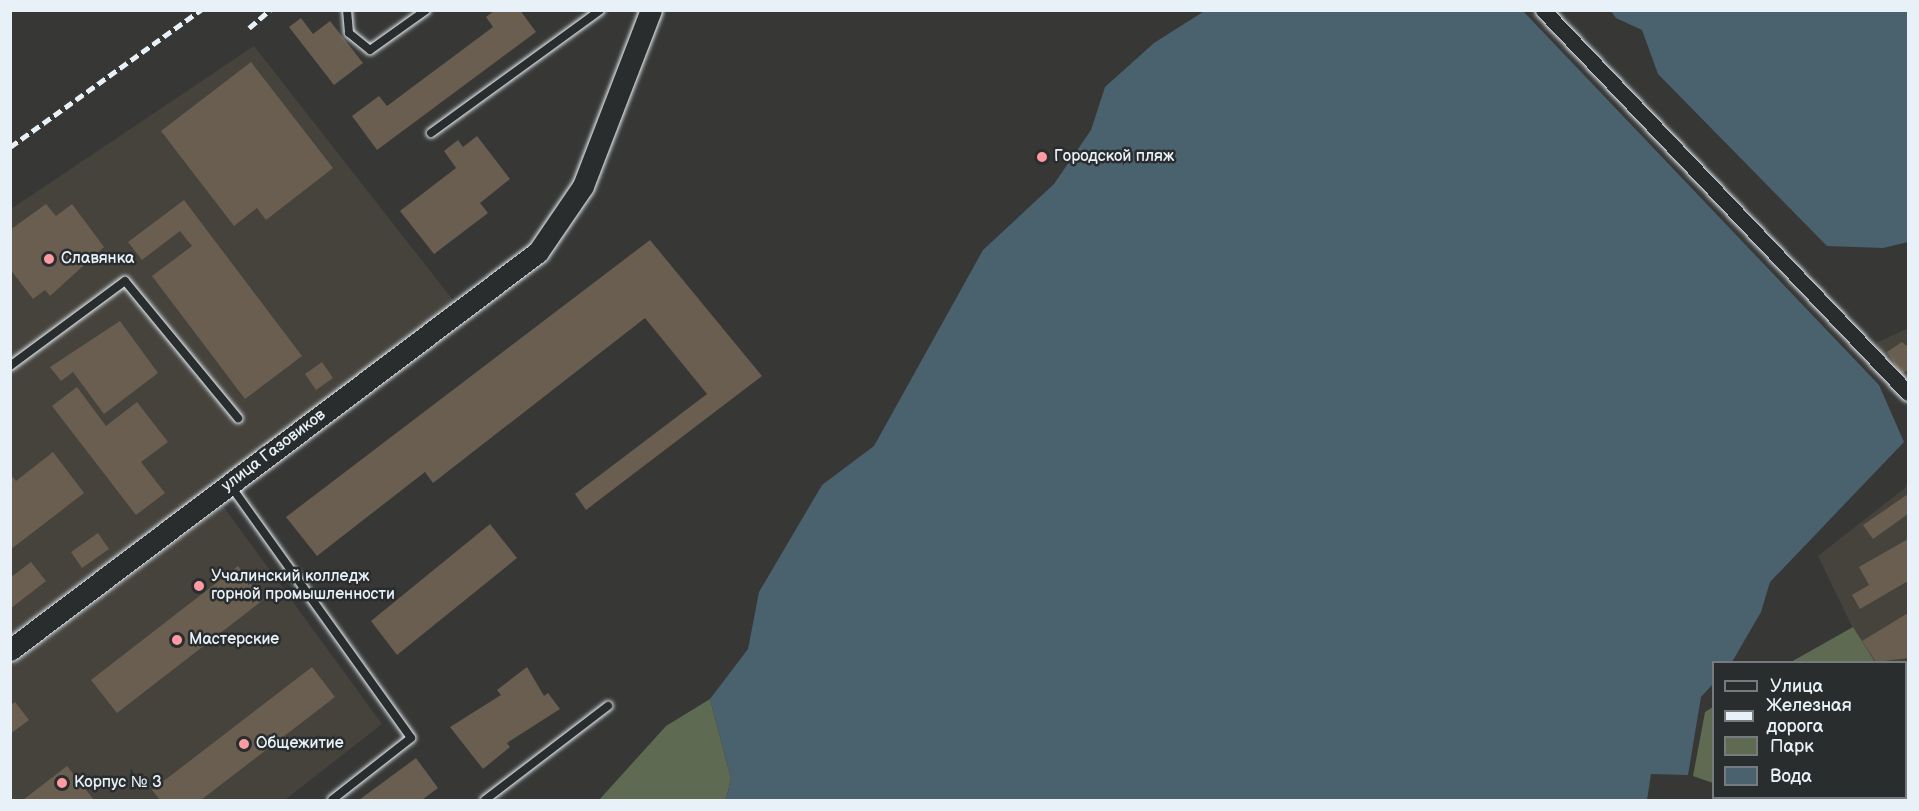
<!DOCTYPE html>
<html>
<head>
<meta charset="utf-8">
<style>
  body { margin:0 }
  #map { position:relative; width:1919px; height:811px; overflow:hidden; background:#373735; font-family:"Balsamiq Sans",sans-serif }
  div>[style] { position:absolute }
  .built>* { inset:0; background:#46433d }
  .green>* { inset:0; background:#5e6a51 }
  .water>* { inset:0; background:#4a616e }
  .building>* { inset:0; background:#695e50 }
  .roads { filter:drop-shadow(0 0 2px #e8f1f8) drop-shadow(0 0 2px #e8f1f8) }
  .lane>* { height:8px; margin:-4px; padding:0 4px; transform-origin:4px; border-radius:4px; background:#2a2d2e }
  .street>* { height:15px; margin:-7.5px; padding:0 7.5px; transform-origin:7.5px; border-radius:7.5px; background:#2a2d2e }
  .secondary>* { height:21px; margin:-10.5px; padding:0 10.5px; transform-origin:10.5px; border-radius:10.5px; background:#2a2d2e }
  .rail>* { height:4.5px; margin-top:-2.25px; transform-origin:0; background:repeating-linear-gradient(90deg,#e8f1f8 0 9px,transparent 0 13.5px) }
  .dots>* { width:16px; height:16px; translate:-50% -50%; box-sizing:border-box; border:3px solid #2a2d2e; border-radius:50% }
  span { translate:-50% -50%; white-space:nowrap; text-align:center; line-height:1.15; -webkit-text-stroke:5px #2a2d2e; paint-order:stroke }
  .poi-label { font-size:16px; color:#e8f1f8 }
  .left { translate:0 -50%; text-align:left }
  .street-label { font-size:16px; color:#e8f1f8 }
  .frame { position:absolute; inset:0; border:12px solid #e8f1f8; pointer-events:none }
  .legend { position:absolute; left:1712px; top:661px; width:195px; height:138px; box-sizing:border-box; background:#2a2d2e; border:2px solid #767b7f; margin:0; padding:8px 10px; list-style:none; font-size:18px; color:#e8f1f8 }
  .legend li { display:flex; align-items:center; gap:12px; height:30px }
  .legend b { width:30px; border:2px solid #767b7f }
</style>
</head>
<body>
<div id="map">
  <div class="built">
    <div style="clip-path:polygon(254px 46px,456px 304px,11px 634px,11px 209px)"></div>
    <div style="clip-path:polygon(1908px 328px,1908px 402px,1876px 343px)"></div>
    <div style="clip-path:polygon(1908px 479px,1908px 718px,1906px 719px,1906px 662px,1869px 662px,1818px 556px,1905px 488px)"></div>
    <div style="clip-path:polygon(223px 506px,382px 724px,285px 800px,11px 800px,11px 666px)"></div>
  </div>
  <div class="green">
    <div style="clip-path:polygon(1853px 627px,1875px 662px,1791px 662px)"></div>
    <div style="clip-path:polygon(710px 699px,731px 778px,726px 800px,599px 800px,666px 726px)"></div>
    <div style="clip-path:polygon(1713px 707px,1713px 783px,1693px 776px,1705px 712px)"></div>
  </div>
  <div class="water">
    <div style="clip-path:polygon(1206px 10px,1523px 11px,1879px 385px,1904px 442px,1770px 582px,1761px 612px,1732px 662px,1714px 662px,1713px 684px,1701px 697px,1688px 775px,1651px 774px,1647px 800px,726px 800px,731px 778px,710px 699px,748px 649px,759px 592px,822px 485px,874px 446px,983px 250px,1054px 184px,1091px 130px,1105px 87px,1154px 43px)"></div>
    <div style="clip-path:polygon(1611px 11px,1908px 11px,1908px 242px,1883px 248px,1827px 246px,1658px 74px,1642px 30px,1616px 18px)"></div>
  </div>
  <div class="building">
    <div style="clip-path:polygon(495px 10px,520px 10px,536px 32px,377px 150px,352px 116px,379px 96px,387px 106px,493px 27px,486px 17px)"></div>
    <div style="clip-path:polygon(301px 18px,313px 34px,330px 21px,363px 63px,334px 85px,289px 27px)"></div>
    <div style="clip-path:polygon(251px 62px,333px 168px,266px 220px,257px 208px,234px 226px,161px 131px)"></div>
    <div style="clip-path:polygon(477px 136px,510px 179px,480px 203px,488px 213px,434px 254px,400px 211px,456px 168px,444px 151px,458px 140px,463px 147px)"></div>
    <div style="clip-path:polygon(184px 200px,302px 356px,245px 399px,152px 276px,192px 246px,180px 231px,142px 260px,128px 242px)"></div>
    <div style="clip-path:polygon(46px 204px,56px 216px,72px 204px,104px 247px,50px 296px,45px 290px,33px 299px,10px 269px,10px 230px)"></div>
    <div style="clip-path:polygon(650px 240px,762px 376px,586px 510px,575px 494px,707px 394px,645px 318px,433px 483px,425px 472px,317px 556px,286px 517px)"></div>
    <div style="clip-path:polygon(120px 321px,158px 373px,104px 414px,73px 372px,61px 381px,50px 367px)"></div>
    <div style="clip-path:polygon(1902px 342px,1908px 347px,1908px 370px,1901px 374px,1887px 352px)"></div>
    <div style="clip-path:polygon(322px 362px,333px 378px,316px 390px,305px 374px)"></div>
    <div style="clip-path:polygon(77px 387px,106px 426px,137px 402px,168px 442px,141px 462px,165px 493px,136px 515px,52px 406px)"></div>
    <div style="clip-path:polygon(53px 452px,84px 493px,10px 550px,10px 474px,16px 481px)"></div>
    <div style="clip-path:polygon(1908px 494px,1908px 514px,1873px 539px,1863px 525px)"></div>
    <div style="clip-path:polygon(490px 524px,517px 558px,397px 655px,371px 621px)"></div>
    <div style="clip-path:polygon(98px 533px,109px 549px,82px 568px,71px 552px)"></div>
    <div style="clip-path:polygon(1908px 539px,1908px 581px,1860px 609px,1852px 595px,1869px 585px,1859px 567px)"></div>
    <div style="clip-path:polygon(31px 562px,46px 581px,10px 609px,10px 578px)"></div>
    <div style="clip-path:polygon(238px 566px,263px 600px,117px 713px,91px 680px)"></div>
    <div style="clip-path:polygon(1908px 613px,1908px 658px,1876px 662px,1862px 641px)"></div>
    <div style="clip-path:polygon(312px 667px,335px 697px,201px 800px,160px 800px,152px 790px)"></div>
    <div style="clip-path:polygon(527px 667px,544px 696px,548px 693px,560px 709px,507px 743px,510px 747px,483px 769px,450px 727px,501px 695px,497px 690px)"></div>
    <div style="clip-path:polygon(15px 702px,29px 720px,10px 734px,10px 706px)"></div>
    <div style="clip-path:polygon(416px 758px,438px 788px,422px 800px,359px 800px)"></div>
    <div style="clip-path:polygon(67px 766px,94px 800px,23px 800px)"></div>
  </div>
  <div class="roads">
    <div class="lane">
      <div style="left:347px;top:10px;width:23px;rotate:85deg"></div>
      <div style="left:349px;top:33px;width:27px;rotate:39deg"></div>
      <div style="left:370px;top:50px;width:69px;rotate:-35.5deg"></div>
      <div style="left:431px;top:133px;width:209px;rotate:-36deg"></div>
      <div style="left:10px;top:366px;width:143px;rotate:-36.5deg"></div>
      <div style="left:125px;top:281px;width:178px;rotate:50.5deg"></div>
      <div style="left:230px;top:485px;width:311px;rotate:54.4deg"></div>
      <div style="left:411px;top:738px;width:100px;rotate:141.9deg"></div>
      <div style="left:485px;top:800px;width:155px;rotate:-37.4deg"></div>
    </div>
    <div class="street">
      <div style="left:1543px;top:10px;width:529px;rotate:46.38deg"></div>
      <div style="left:1906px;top:784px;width:4px;rotate:56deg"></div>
    </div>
    <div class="secondary">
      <div style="left:10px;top:650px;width:661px;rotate:-37.01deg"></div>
      <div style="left:538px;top:252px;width:80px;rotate:-55.7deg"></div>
      <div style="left:583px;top:186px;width:189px;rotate:-68.9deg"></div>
      <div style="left:1906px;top:757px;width:3px;rotate:-45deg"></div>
      <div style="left:1827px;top:800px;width:5px;rotate:-22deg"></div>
    </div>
  </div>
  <div class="rail">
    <div style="left:249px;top:28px;width:28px;rotate:-41deg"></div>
    <div style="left:10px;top:147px;width:235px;rotate:-35.7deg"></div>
  </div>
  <div class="dots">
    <div style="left:1042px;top:157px;background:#ff9aa2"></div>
    <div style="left:49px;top:259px;background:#ff9aa2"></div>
    <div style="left:199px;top:586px;background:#ff9aa2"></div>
    <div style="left:177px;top:640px;background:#ff9aa2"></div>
    <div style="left:244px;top:744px;background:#ff9aa2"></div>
    <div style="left:62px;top:783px;background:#ff9aa2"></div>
  </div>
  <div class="poi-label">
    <span class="left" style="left:1054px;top:157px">Городской пляж</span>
    <span class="left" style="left:61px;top:259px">Славянка</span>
    <span class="left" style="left:211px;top:586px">Учалинский колледж<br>горной промышленности</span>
    <span class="left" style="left:189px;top:640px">Мастерские</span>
    <span class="left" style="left:256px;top:744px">Общежитие</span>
    <span class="left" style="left:74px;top:783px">Корпус № 3</span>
  </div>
  <div class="street-label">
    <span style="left:274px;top:451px;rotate:-37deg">улица Газовиков</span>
  </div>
  <div class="frame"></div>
  <ul class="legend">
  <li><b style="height:8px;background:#2a2d2e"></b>Улица</li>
  <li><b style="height:8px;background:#e8f1f8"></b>Железная дорога</li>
  <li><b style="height:16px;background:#5e6a51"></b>Парк</li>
  <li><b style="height:16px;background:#4a616e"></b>Вода</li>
  </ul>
</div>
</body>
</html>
